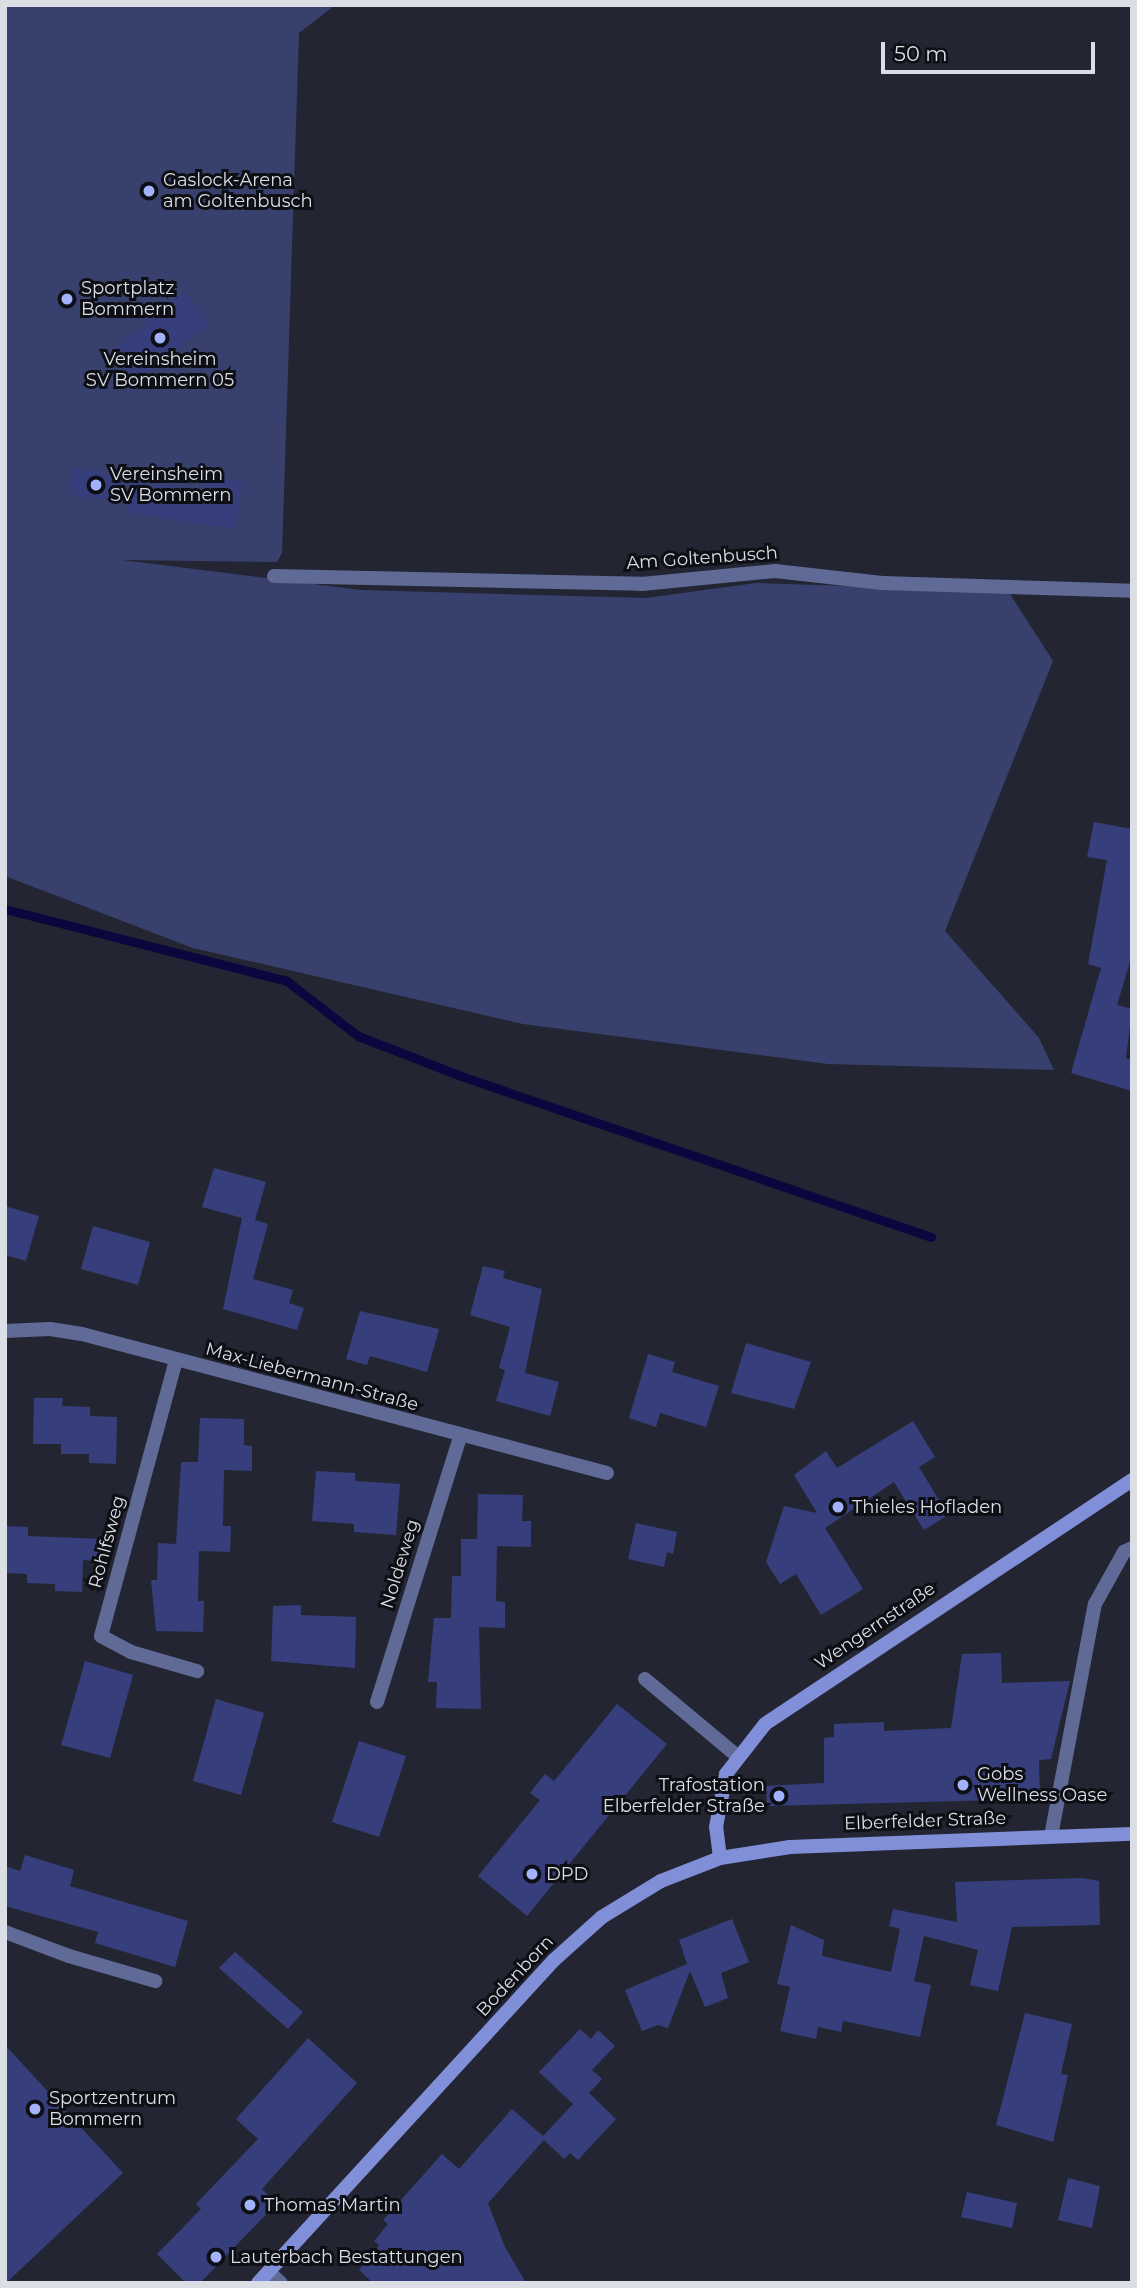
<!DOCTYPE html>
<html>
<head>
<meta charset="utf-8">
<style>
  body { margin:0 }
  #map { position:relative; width:1137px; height:2288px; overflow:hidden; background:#232632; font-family:Montserrat,sans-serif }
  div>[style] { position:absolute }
  .green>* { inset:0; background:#38416e }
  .stream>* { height:9px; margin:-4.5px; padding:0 4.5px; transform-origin:4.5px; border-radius:4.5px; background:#0a063e }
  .building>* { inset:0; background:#363f7b }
  .lane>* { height:14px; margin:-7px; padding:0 7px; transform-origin:7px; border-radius:7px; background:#606a97 }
  .street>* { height:14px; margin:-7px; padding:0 7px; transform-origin:7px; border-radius:7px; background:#606a97 }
  .secondary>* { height:14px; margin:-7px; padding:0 7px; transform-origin:7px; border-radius:7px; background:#808fd8 }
  .dots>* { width:19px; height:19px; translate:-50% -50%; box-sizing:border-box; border:4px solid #0e0f15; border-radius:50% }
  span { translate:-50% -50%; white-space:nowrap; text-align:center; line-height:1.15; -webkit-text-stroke:6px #0e0f15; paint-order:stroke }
  .poi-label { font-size:18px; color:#dcdee6 }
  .left { translate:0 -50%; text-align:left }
  .right { translate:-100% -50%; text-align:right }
  .street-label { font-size:18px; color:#dcdee6 }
  .frame { position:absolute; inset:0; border:7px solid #dcdee6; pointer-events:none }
  .scale { position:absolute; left:881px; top:42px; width:214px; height:32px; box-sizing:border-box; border:4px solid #dcdee6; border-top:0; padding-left:9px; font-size:21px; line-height:24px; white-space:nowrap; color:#dcdee6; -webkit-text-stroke:5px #0e0f15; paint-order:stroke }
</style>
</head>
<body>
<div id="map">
  <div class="green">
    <div style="clip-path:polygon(5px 5px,335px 5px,299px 33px,282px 553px,277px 562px,122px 560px,361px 590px,646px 598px,756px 583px,1008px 591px,1053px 661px,945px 931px,1039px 1038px,1054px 1070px,828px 1064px,523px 1024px,193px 948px,5px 876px)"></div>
  </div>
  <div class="stream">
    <div style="left:5px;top:909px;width:291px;rotate:14.3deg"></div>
    <div style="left:287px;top:981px;width:90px;rotate:37.8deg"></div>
    <div style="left:358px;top:1036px;width:110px;rotate:21.2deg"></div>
    <div style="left:461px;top:1076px;width:497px;rotate:18.9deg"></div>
  </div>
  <div class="building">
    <div style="clip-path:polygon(184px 291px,210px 322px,136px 384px,110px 353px)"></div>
    <div style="clip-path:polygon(72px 468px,124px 476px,120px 502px,69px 494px)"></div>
    <div style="clip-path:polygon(205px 477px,242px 481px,236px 529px,128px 513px,131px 482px,203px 490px)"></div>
    <div style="clip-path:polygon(1094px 822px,1132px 829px,1132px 955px,1117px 1005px,1132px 1009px,1126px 1058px,1132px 1060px,1132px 1091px,1071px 1073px,1101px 968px,1088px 964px,1107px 860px,1087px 857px)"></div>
    <div style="clip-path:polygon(214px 1168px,266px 1182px,255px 1220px,268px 1224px,253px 1279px,293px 1290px,289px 1303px,304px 1308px,297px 1330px,223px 1309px,242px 1218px,202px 1207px)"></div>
    <div style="clip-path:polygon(5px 1206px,39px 1216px,26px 1261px,5px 1255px)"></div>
    <div style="clip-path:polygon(93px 1226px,150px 1242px,138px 1285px,81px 1269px)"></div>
    <div style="clip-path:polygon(483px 1266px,505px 1271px,503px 1278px,542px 1289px,525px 1373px,559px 1382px,550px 1416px,496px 1401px,505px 1370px,499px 1368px,510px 1327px,470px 1315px)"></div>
    <div style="clip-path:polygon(360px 1311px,439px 1329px,427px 1372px,370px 1356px,367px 1365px,346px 1359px)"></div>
    <div style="clip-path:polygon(746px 1343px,811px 1362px,794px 1409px,731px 1393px)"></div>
    <div style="clip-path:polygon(648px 1354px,675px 1362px,672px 1372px,719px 1386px,706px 1427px,660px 1413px,656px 1427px,629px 1418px)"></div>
    <div style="clip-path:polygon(34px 1398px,63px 1398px,62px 1406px,90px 1407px,90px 1416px,117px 1417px,116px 1464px,89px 1463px,89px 1454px,61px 1454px,61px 1444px,33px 1444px)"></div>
    <div style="clip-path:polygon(200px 1418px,244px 1419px,244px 1445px,252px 1446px,252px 1471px,224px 1470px,223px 1526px,231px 1526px,230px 1552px,199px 1551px,198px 1601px,204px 1601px,203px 1632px,156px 1631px,151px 1580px,157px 1580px,158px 1543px,176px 1544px,181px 1462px,198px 1462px)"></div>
    <div style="clip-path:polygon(913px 1421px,935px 1457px,919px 1467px,948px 1515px,924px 1530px,894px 1482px,825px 1528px,863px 1589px,821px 1615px,796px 1574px,780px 1584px,766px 1562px,784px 1506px,817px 1513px,794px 1475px,826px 1451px,837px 1468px)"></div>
    <div style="clip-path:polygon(316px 1471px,355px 1473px,355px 1481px,400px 1484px,396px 1535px,354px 1532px,354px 1524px,312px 1521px)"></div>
    <div style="clip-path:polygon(478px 1494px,523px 1495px,522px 1521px,531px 1521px,531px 1547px,497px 1546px,496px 1601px,505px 1602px,505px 1628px,479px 1627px,481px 1709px,436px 1708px,437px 1682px,428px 1682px,434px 1618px,451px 1618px,452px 1576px,461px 1576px,461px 1539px,477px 1539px)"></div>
    <div style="clip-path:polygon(636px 1523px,677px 1532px,673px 1554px,667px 1552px,664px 1567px,628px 1559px)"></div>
    <div style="clip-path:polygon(5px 1526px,28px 1527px,28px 1536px,104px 1539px,102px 1562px,83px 1560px,82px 1592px,55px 1591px,55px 1584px,27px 1583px,27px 1574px,5px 1573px)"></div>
    <div style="clip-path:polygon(301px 1605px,301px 1615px,356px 1617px,355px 1668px,271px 1661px,273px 1606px)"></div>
    <div style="clip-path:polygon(1001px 1653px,1002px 1683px,1070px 1681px,1051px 1759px,1039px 1760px,1040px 1799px,767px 1806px,766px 1786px,824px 1783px,824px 1738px,834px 1737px,834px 1724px,884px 1722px,884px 1731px,951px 1728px,962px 1654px)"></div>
    <div style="clip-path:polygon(85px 1661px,133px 1675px,110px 1758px,61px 1745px)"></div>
    <div style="clip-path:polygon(216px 1699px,264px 1713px,241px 1795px,193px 1781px)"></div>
    <div style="clip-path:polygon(617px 1704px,667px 1744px,527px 1916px,478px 1876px,540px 1800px,530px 1793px,545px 1774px,554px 1781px)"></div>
    <div style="clip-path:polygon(359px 1741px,406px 1756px,379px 1837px,332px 1822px)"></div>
    <div style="clip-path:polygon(25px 1855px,74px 1870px,70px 1886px,188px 1921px,175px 1967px,95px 1943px,98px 1932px,5px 1906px,5px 1866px,20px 1871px)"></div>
    <div style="clip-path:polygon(1083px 1878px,1099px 1881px,1100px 1925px,1012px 1927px,998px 1991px,970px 1985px,978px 1950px,924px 1936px,914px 1981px,931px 1985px,920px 2037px,843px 2021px,841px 2032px,818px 2027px,816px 2039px,780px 2031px,790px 1987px,777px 1984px,791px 1925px,824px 1940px,822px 1956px,891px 1972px,900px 1929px,889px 1926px,893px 1909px,957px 1922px,955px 1882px)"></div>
    <div style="clip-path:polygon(732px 1919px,749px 1962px,721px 1973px,728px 1998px,705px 2007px,690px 1971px,668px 2028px,658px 2025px,642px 2031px,625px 1990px,687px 1964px,679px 1940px)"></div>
    <div style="clip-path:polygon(235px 1952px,303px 2012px,288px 2029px,219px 1968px)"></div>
    <div style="clip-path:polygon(1025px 2013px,1072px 2024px,1061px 2074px,1068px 2075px,1053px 2142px,996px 2125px)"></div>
    <div style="clip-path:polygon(580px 2029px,591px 2039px,598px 2030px,615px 2046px,592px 2070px,602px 2079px,589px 2093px,616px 2119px,578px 2160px,570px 2153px,564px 2159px,544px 2140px,488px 2203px,505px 2247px,526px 2283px,373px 2283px,359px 2270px,379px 2245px,374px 2241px,388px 2224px,383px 2220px,442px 2154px,459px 2169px,512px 2109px,543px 2136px,573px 2104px,539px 2072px)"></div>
    <div style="clip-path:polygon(308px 2038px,357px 2083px,262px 2189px,277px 2203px,200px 2283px,186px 2283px,157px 2254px,201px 2209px,196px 2204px,258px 2139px,236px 2119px)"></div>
    <div style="clip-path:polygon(5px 2045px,123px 2173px,6px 2283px,5px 2283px)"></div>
    <div style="clip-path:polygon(1068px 2178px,1100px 2186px,1092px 2228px,1058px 2220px)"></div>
    <div style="clip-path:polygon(967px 2192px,1017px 2203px,1012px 2228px,961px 2217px)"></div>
  </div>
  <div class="lane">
    <div style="left:645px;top:1679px;width:120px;rotate:39.9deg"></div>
    <div style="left:1051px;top:1836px;width:236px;rotate:-79.3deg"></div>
    <div style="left:1095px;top:1604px;width:60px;rotate:-60.9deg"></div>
    <div style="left:1124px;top:1552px;width:9px;rotate:-27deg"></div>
  </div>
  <div class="street">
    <div style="left:274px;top:576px;width:368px;rotate:1.2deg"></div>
    <div style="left:642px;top:584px;width:134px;rotate:-5.6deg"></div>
    <div style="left:775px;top:571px;width:108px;rotate:6.4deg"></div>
    <div style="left:882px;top:583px;width:250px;rotate:1.8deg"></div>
    <div style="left:5px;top:1331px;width:45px;rotate:-2.5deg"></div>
    <div style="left:50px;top:1329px;width:32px;rotate:9deg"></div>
    <div style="left:82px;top:1334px;width:543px;rotate:14.83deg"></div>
    <div style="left:176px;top:1360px;width:286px;rotate:105.2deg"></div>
    <div style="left:101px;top:1636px;width:34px;rotate:28deg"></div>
    <div style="left:131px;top:1652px;width:69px;rotate:16.1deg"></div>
    <div style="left:377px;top:1702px;width:278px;rotate:-72.6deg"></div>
    <div style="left:5px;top:1932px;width:68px;rotate:20.6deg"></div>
    <div style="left:69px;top:1956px;width:90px;rotate:16.2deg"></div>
    <div style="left:269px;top:2272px;width:16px;rotate:43deg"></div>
  </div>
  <div class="secondary">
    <div style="left:720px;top:1858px;width:31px;rotate:-97deg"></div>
    <div style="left:716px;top:1827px;width:54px;rotate:-79.3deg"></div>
    <div style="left:726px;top:1774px;width:63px;rotate:-52deg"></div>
    <div style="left:765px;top:1724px;width:441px;rotate:-33.6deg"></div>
    <div style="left:258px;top:2283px;width:438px;rotate:-47.5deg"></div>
    <div style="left:554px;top:1960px;width:64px;rotate:-41.9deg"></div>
    <div style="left:602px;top:1917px;width:69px;rotate:-31.4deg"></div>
    <div style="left:661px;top:1881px;width:63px;rotate:-21.3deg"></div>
    <div style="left:720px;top:1858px;width:71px;rotate:-8.9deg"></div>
    <div style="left:790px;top:1847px;width:342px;rotate:-2.2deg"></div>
  </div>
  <div class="dots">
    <div style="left:149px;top:191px;background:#a2b2fd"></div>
    <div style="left:67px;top:299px;background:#a2b2fd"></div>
    <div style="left:160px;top:338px;background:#a2b2fd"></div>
    <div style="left:96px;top:485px;background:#a2b2fd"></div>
    <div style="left:838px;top:1507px;background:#a2b2fd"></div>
    <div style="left:963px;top:1785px;background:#a2b2fd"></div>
    <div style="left:779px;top:1796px;background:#a2b2fd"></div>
    <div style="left:532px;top:1874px;background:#a2b2fd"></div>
    <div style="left:35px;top:2109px;background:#a2b2fd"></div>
    <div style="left:250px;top:2205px;background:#a2b2fd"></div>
    <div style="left:216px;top:2257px;background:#a2b2fd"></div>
  </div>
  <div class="poi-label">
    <span class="left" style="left:163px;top:191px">Gaslock-Arena<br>am Goltenbusch</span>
    <span class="left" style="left:81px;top:299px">Sportplatz<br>Bommern</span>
    <span style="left:160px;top:370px">Vereinsheim<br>SV Bommern 05</span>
    <span class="left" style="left:110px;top:485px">Vereinsheim<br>SV Bommern</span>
    <span class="left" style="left:852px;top:1507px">Thieles Hofladen</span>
    <span class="left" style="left:977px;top:1785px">Gobs<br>Wellness Oase</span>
    <span class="right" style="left:765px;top:1796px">Trafostation<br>Elberfelder Straße</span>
    <span class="left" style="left:546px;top:1874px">DPD</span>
    <span class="left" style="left:49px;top:2109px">Sportzentrum<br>Bommern</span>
    <span class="left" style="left:264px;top:2205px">Thomas Martin</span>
    <span class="left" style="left:230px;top:2257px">Lauterbach Bestattungen</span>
  </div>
  <div class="street-label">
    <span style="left:702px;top:558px;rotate:-4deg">Am Goltenbusch</span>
    <span style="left:312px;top:1377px;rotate:15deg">Max-Liebermann-Straße</span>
    <span style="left:107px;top:1542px;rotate:-75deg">Rohlfsweg</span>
    <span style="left:400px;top:1564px;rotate:-73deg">Noldeweg</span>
    <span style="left:875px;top:1626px;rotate:-34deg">Wengernstraße</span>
    <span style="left:925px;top:1821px;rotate:-2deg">Elberfelder Straße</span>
    <span style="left:515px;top:1976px;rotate:-47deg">Bodenborn</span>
  </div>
  <div class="frame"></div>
  <div class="scale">50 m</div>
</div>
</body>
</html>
